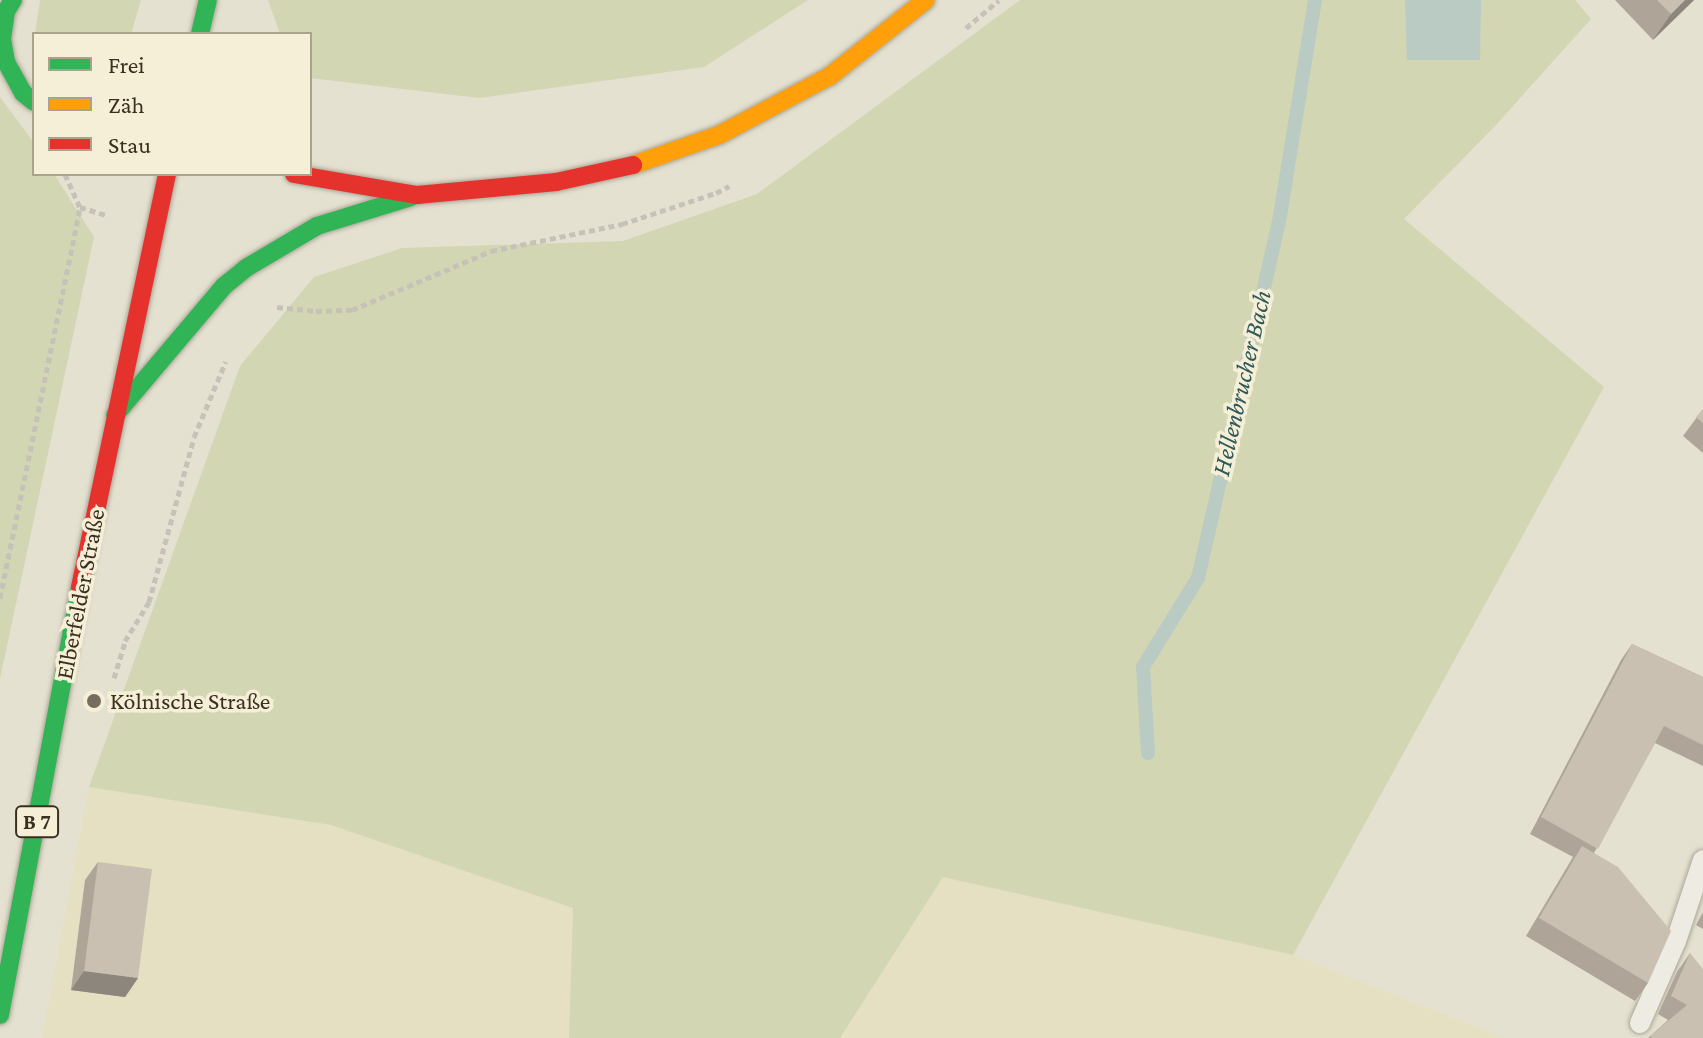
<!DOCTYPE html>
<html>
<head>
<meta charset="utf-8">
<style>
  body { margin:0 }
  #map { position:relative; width:1703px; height:1038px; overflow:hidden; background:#e5e1d0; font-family:"Crimson Pro",serif }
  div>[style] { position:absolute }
  .farmland>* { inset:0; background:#e4e0c1 }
  .green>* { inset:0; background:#d2d6b3 }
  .water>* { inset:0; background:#bacbc3 }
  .stream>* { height:14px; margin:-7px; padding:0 7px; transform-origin:7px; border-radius:7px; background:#bacbc3 }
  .path>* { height:5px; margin-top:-2.5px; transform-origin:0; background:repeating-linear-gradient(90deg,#c6c2b8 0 6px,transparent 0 10px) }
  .roads { filter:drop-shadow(0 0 2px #aba698) drop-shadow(0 0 2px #aba698) }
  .lane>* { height:20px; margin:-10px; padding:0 10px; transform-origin:10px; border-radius:10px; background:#eeebe2 }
  .fast>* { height:18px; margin:-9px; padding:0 9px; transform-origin:9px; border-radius:9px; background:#30b455 }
  .slow>* { height:18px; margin:-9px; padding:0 9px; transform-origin:9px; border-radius:9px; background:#ff9f0a }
  .jam>* { height:18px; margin:-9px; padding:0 9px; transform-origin:9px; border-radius:9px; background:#e5322d }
  .wall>* { inset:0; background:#aea598 }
  .shaded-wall>* { inset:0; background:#8d867c }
  .building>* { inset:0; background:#cac0b1 }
  .dots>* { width:22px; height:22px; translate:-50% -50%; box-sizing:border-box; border:4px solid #f6efd7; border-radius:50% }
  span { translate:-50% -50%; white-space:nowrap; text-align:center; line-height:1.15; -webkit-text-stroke:7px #f6efd7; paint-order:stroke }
  .shield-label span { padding:2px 6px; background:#f6efd7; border:2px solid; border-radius:6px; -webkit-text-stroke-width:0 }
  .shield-label { font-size:22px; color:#3b2f20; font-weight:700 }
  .street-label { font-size:24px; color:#3b2f20 }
  .poi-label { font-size:24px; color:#3b2f20 }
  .left { translate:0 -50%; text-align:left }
  .water-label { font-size:26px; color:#2f595a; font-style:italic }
  .legend { position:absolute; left:32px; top:32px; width:280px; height:144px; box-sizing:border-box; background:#f6efd7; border:2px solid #aba28e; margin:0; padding:10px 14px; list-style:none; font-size:24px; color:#3b2f20 }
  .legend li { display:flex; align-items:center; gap:16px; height:40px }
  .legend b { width:40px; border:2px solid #aba28e }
</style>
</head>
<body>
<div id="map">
  <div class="farmland">
    <div style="clip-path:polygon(89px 787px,331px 825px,573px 908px,569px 1038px,42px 1038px)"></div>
    <div style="clip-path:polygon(943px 877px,1293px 955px,1505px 1038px,840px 1038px)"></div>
  </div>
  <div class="green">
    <div style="clip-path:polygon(40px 0,141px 0,131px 34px,35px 34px)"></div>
    <div style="clip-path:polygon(268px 0,808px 0,704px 67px,479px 98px,310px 78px,310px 34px,280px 34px)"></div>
    <div style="clip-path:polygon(1020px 0,1575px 0,1591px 19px,1496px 125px,1404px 219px,1604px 387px,1293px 955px,943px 877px,840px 1038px,569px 1038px,573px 908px,331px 825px,89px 787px,240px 366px,314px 277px,402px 248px,623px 241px,757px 194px)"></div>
    <div style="clip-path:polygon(0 97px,34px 143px,34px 174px,54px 174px,94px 237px,0 679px)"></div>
  </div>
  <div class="water">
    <div style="clip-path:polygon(1405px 0,1481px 0,1480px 60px,1407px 60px)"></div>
  </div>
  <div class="stream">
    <div style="left:1148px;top:753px;width:86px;rotate:-93.3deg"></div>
    <div style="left:1143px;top:667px;width:105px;rotate:-58.3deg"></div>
    <div style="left:1198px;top:578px;width:365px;rotate:-77.2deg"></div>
    <div style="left:1279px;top:222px;width:225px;rotate:-80.8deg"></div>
  </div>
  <div class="path">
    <div style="left:966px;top:28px;width:43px;rotate:-40.3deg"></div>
    <div style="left:65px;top:174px;width:36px;rotate:66deg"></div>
    <div style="left:80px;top:207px;width:30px;rotate:17deg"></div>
    <div style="left:277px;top:307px;width:39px;rotate:6deg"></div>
    <div style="left:316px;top:311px;width:36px;rotate:-2deg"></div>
    <div style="left:352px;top:310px;width:151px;rotate:-23deg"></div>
    <div style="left:491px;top:251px;width:134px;rotate:-11.6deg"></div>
    <div style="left:622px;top:224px;width:99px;rotate:-18.3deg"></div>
    <div style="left:716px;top:193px;width:15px;rotate:-28deg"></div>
    <div style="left:0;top:598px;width:399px;rotate:-78.4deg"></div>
    <div style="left:114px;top:678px;width:39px;rotate:-73deg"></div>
    <div style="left:125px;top:641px;width:46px;rotate:-58.4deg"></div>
    <div style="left:149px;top:602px;width:171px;rotate:-74.7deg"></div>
    <div style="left:194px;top:437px;width:82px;rotate:-67.2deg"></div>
  </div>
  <div class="roads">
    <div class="lane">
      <div style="left:1640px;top:1023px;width:90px;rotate:-66.3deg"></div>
      <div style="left:1676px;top:941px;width:85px;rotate:-71.6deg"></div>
    </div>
    <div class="fast">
      <div style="left:13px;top:0;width:13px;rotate:122deg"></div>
      <div style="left:6px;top:11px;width:28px;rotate:98deg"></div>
      <div style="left:2px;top:39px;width:23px;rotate:80deg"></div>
      <div style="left:6px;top:62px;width:35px;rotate:61deg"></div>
      <div style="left:23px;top:93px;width:14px;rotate:39deg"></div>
      <div style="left:200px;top:34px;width:35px;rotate:-77deg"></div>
      <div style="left:115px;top:415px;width:169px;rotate:-49.8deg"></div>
      <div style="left:224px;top:286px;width:28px;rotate:-39deg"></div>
      <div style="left:246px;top:268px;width:82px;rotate:-30.6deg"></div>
      <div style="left:317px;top:226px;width:98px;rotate:-17.1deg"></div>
      <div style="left:0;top:1015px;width:435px;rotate:-79.4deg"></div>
    </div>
    <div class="slow">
      <div style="left:633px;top:165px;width:91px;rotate:-19.2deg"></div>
      <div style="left:719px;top:135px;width:126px;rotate:-28deg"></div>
      <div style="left:830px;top:76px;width:122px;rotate:-38.4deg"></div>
    </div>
    <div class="jam">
      <div style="left:294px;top:174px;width:125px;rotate:9.7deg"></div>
      <div style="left:417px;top:195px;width:140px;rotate:-5.3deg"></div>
      <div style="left:556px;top:182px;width:79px;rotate:-12.4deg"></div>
      <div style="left:80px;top:587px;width:422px;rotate:-78.1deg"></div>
    </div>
  </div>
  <div class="wall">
    <div style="clip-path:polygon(1615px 0,1694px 0,1653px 40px)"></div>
    <div style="clip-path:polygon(1703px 409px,1703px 453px,1683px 436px)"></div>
    <div style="clip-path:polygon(1632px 644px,1703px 677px,1703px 766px,1655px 743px,1594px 853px,1648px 983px,1635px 1001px,1526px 936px,1573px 857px,1530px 834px,1621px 660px)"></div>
    <div style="clip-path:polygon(98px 862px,138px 978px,125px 997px,71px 990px,85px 880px)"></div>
    <div style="clip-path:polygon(1703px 912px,1703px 929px,1696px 925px)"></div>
    <div style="clip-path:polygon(1690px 953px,1703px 1038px,1648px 1038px,1668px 1020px,1658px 1014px,1677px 972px)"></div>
  </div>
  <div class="shaded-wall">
    <div style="clip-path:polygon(1685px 0,1694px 0,1653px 40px,1671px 14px)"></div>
    <div style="clip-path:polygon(84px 971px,138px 978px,125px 997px,71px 990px)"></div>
  </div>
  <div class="building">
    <div style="clip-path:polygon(1657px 0,1685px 0,1671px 14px)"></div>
    <div style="clip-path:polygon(1703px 409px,1703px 423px,1696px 417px)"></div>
    <div style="clip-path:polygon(1632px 644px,1703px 677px,1703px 745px,1664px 726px,1598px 849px,1541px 817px)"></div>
    <div style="clip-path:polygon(1582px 846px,1618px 867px,1671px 931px,1648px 983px,1539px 918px)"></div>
    <div style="clip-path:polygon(98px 862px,152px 869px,138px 978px,84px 971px)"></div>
    <div style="clip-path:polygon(1690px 953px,1703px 969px,1703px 1038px,1652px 1038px,1650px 1036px,1687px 1005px,1671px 996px)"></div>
  </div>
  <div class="dots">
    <div style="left:94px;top:701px;background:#766d5e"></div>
  </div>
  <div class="shield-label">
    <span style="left:37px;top:822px">B 7</span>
  </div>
  <div class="street-label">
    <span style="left:80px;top:594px;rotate:-79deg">Elberfelder Straße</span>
  </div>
  <div class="poi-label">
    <span class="left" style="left:110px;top:701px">Kölnische Straße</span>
  </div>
  <div class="water-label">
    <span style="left:1242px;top:383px;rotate:-77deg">Hellenbrucher Bach</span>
  </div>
  <ul class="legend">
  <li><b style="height:10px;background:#30b455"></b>Frei</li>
  <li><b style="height:10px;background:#ff9f0a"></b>Zäh</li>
  <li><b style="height:10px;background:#e5322d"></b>Stau</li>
  </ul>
</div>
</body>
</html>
